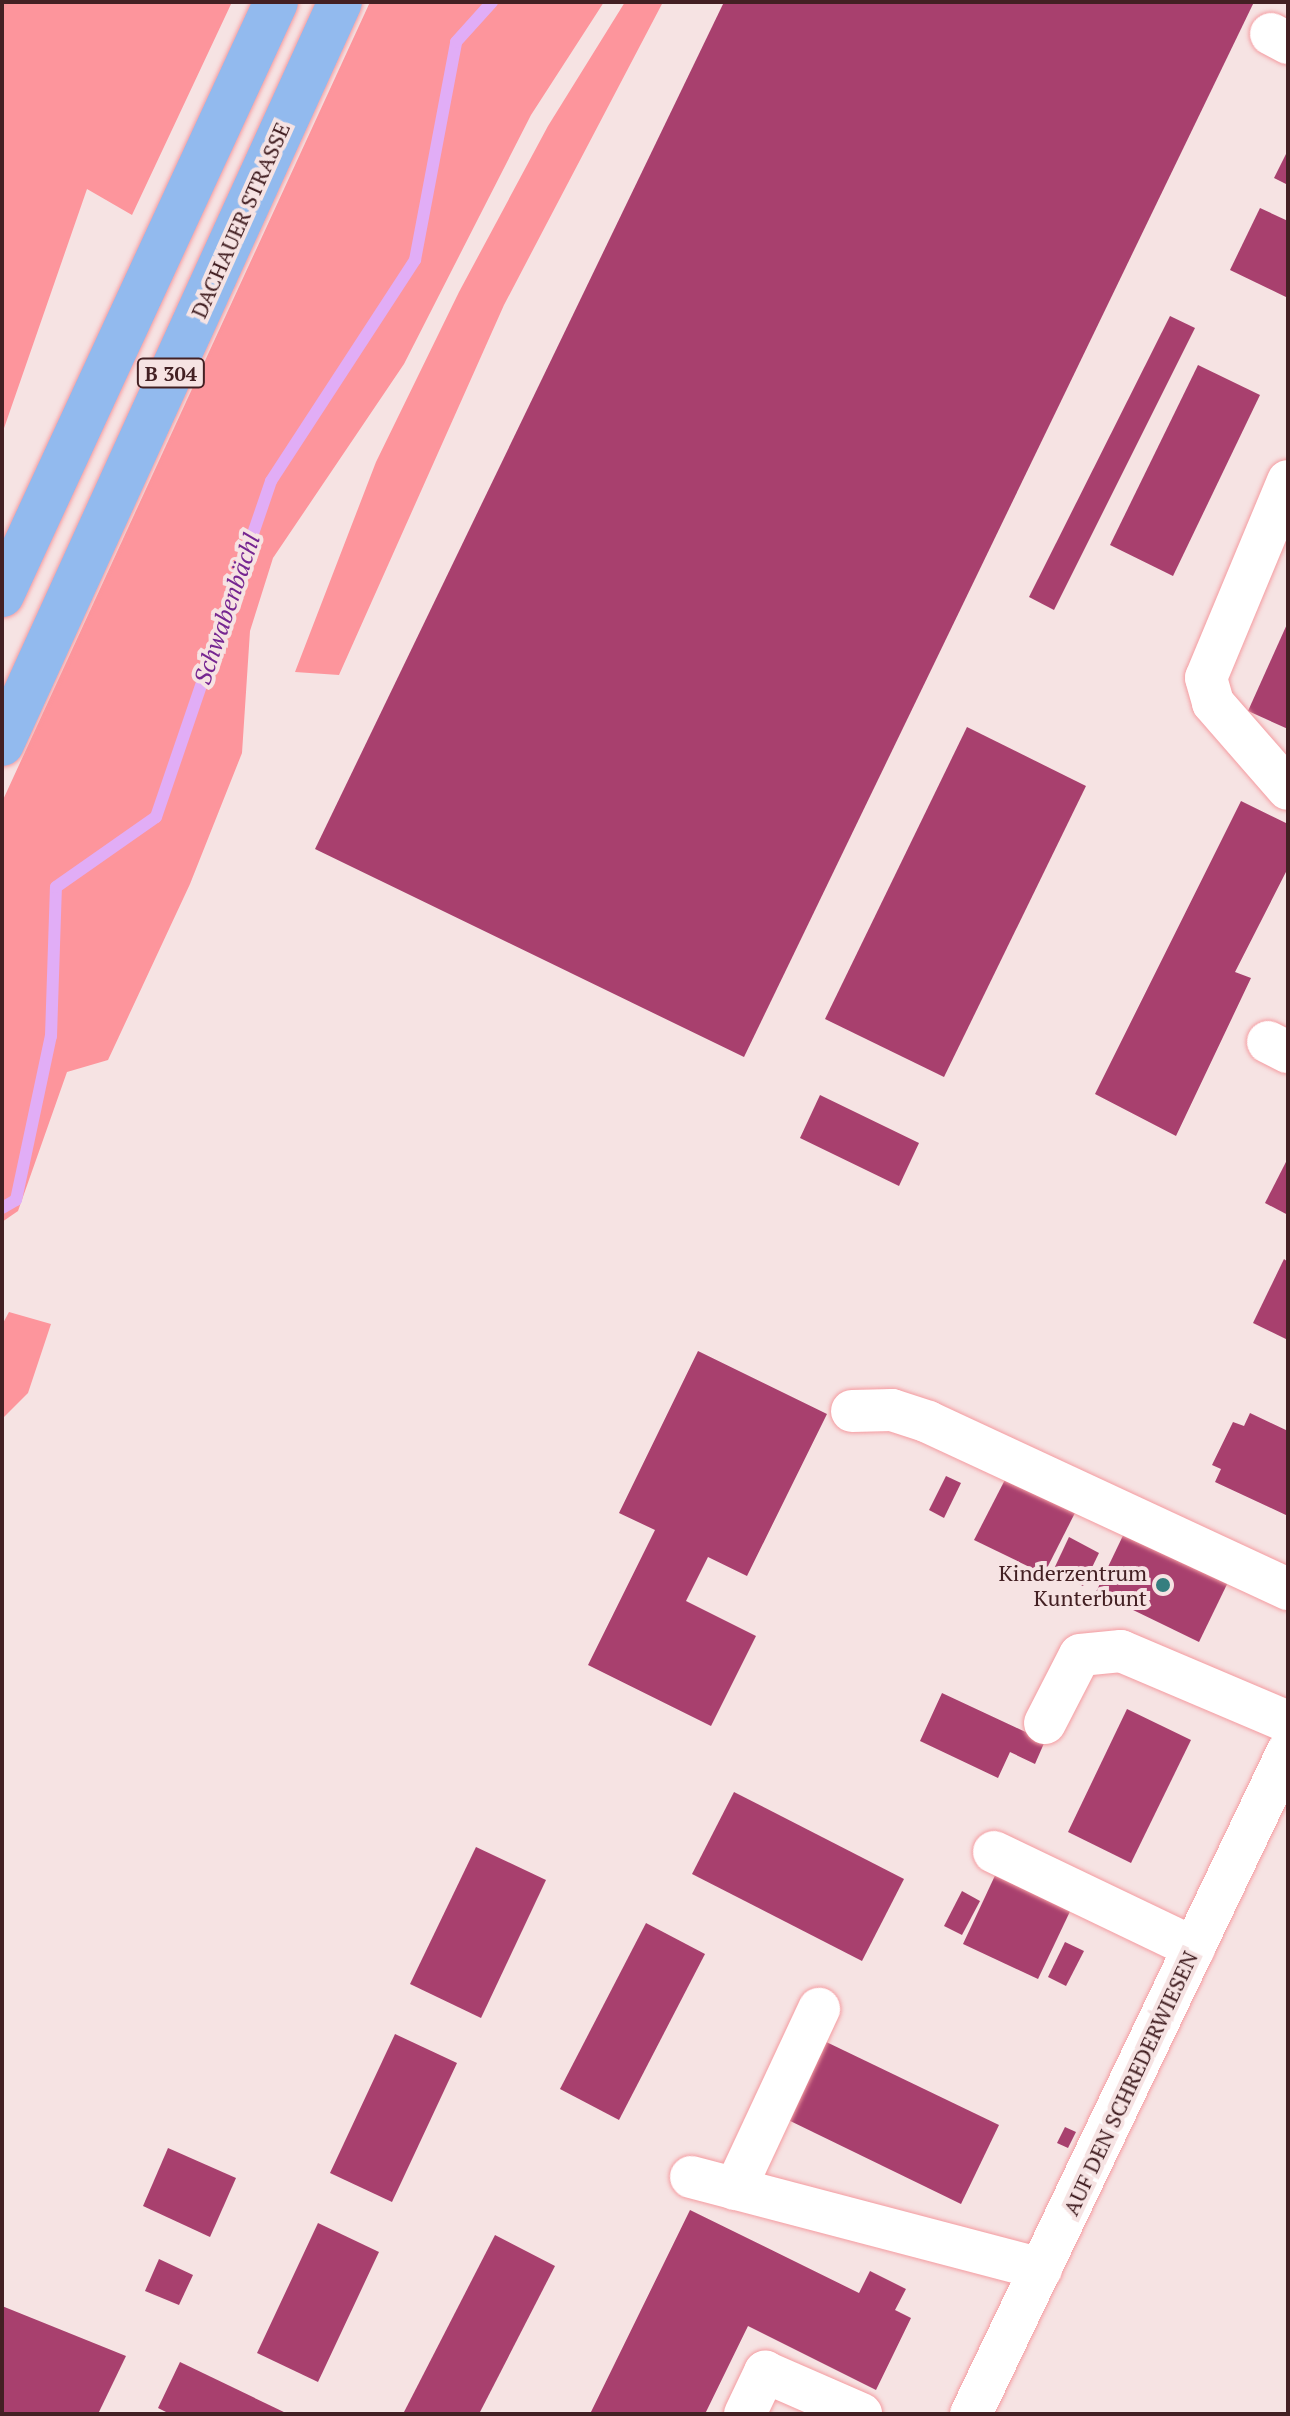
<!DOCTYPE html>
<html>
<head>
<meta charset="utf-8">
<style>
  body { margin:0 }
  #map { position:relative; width:1290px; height:2416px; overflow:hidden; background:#f6e3e3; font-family:"PT Serif",serif }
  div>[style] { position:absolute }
  .green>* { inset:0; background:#fd959c }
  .stream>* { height:12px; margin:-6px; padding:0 6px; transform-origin:6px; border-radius:6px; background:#e1adf6 }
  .building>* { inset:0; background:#a8406e }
  .roads { filter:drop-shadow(0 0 2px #f49ca1) drop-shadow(0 0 2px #f49ca1) }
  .minor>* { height:42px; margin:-21px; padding:0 21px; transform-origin:21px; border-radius:21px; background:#fff }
  .major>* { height:44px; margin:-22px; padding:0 22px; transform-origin:22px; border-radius:22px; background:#92baee }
  .dots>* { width:22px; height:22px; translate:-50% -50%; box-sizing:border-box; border:4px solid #f6e3e3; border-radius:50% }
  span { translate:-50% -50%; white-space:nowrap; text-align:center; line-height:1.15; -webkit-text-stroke:8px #f6e3e3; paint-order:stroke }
  .shield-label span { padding:2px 6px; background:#f6e3e3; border:2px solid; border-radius:6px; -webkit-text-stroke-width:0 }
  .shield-label { font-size:20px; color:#432023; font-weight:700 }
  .street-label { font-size:22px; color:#432023 }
  .poi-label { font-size:22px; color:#432023 }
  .right { translate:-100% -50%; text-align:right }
  .water-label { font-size:24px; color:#762691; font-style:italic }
  .frame { position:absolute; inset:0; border:4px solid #432023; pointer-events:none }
</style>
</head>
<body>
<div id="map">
  <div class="green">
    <div style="clip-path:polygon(2px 2px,232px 2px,132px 215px,87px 189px,2px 434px)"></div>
    <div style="clip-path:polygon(370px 2px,604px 2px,531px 115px,404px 364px,273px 558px,250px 631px,242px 753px,190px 884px,108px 1060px,67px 1072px,18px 1211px,2px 1222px,2px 802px)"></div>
    <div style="clip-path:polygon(625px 2px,663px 2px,504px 305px,339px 675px,295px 672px,376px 462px,459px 292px,548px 126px)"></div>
    <div style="clip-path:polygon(9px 1312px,51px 1324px,28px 1393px,2px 1419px,2px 1325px)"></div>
  </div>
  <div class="stream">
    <div style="left:2px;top:1208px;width:16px;rotate:-30deg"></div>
    <div style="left:16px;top:1200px;width:168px;rotate:-78deg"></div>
    <div style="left:51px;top:1036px;width:149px;rotate:-88.1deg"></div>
    <div style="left:56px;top:887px;width:122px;rotate:-35deg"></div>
    <div style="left:156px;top:817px;width:355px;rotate:-71.1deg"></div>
    <div style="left:271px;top:481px;width:264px;rotate:-56.9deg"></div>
    <div style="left:415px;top:260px;width:222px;rotate:-79.3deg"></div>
    <div style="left:456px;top:42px;width:54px;rotate:-48deg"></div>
  </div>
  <div class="building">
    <div style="clip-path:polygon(724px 2px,1254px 2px,744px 1057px,315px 849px)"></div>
    <div style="clip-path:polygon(1288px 150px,1288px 185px,1274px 178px)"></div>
    <div style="clip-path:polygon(1260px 208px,1288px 221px,1288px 298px,1230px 270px)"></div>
    <div style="clip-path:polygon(1170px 316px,1195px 328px,1054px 610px,1029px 597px)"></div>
    <div style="clip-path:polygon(1198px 365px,1260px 395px,1173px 576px,1110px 545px)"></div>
    <div style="clip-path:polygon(1288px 622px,1288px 729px,1248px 711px)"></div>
    <div style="clip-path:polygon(967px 727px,1086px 786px,944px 1077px,825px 1019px)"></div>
    <div style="clip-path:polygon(1241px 801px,1288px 824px,1288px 868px,1235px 972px,1251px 978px,1176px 1136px,1095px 1094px)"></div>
    <div style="clip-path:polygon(820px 1095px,919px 1143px,899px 1186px,800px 1138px)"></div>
    <div style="clip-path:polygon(1288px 1158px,1288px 1215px,1265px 1203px)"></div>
    <div style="clip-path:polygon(1284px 1259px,1288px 1262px,1288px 1340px,1253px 1323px)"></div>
    <div style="clip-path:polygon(698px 1351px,827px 1414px,747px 1576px,708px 1557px,686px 1601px,756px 1636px,711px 1726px,588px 1665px,655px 1530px,619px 1513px)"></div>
    <div style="clip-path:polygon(1250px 1413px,1288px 1431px,1288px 1516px,1215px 1482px,1221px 1469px,1212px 1465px,1233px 1422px,1244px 1426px)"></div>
    <div style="clip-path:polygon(1010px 1470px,1079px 1505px,1044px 1574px,974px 1540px)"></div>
    <div style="clip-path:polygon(946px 1476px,961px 1483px,944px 1518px,929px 1510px)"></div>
    <div style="clip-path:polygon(1129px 1523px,1232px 1574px,1199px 1642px,1096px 1592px)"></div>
    <div style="clip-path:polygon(1069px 1537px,1099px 1553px,1083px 1586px,1053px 1571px)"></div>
    <div style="clip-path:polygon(942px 1693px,1045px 1741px,1035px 1764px,1010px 1752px,998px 1778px,920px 1741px)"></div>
    <div style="clip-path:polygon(1127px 1709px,1191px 1740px,1131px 1863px,1068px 1832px)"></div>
    <div style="clip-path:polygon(734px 1792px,904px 1879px,862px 1961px,692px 1874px)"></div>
    <div style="clip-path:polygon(476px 1847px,546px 1880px,481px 2018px,410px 1984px)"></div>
    <div style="clip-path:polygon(999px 1867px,1074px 1903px,1038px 1979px,963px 1944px)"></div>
    <div style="clip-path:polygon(962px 1891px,980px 1901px,962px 1935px,944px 1926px)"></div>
    <div style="clip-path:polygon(646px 1923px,705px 1954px,619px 2120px,560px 2089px)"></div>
    <div style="clip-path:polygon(1065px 1942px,1084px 1951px,1066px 1986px,1048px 1977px)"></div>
    <div style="clip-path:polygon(395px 2034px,457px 2063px,392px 2202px,330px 2173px)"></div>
    <div style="clip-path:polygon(818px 2038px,999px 2125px,961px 2204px,780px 2116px)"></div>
    <div style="clip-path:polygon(1065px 2127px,1076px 2132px,1068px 2148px,1057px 2143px)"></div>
    <div style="clip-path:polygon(168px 2148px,236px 2178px,210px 2237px,143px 2206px)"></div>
    <div style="clip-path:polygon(690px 2210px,859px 2293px,870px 2271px,906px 2289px,895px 2310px,911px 2318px,876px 2390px,748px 2326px,705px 2414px,590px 2414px)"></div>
    <div style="clip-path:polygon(318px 2223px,379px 2252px,318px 2382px,257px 2353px)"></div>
    <div style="clip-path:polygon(495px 2235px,555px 2266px,479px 2414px,403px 2414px)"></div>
    <div style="clip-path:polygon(159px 2259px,193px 2275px,179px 2305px,145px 2291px)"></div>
    <div style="clip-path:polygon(2px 2306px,126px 2356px,98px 2414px,2px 2414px)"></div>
    <div style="clip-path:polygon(180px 2362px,288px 2414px,170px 2414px,158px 2408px)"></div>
  </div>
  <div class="roads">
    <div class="minor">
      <div style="left:1271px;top:34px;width:19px;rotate:28deg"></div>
      <div style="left:1288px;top:481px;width:213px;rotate:112.6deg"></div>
      <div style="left:1206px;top:678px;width:26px;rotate:74deg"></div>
      <div style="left:1213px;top:703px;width:114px;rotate:48.9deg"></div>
      <div style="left:1268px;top:1042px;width:22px;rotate:27deg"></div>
      <div style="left:852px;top:1411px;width:40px;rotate:-1.4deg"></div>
      <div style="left:892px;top:1410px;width:38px;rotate:18deg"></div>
      <div style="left:928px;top:1422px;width:397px;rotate:24.9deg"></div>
      <div style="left:1045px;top:1723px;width:76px;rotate:-62.8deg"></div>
      <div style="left:1080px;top:1655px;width:41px;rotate:-5.6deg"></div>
      <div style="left:1121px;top:1651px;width:181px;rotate:23deg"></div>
      <div style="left:994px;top:1852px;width:222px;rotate:25.6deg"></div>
      <div style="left:691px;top:2177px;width:362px;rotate:14.7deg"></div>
      <div style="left:735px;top:2189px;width:199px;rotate:-65deg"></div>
      <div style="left:745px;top:2414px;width:47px;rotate:-64.5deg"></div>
      <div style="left:765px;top:2372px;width:105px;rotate:23.6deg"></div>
      <div style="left:971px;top:2414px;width:735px;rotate:-64.45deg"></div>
    </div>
    <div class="major">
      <div style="left:2px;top:595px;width:653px;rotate:-65.2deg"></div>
      <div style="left:2px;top:744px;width:815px;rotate:-65.51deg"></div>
    </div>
  </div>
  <div class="dots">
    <div style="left:1163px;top:1585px;background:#367e7f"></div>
  </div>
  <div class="shield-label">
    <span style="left:171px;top:373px">B 304</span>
  </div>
  <div class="street-label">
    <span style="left:240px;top:220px;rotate:-66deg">DACHAUER STRASSE</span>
    <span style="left:1130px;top:2083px;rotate:-65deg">AUF DEN SCHREDERWIESEN</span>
  </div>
  <div class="poi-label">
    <span class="right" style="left:1147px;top:1585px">Kinderzentrum<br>Kunterbunt</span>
  </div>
  <div class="water-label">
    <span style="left:227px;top:609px;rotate:-71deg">Schwabenbächl</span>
  </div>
  <div class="frame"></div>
</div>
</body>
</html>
